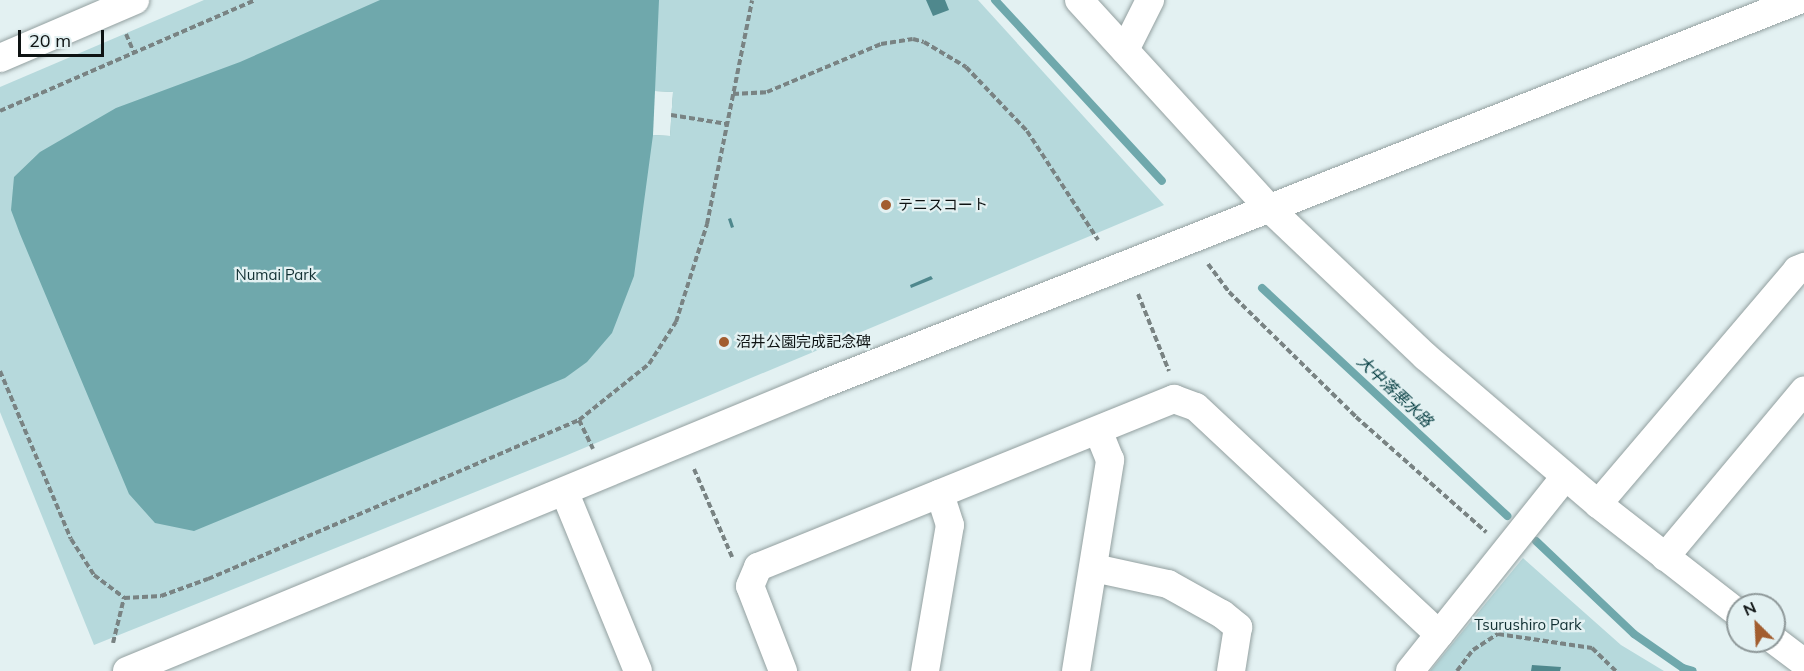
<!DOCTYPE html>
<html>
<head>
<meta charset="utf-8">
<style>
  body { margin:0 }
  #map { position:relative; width:1804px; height:671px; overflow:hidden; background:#e3f1f2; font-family:Mulish,"Noto Sans JP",sans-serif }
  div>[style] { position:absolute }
  .green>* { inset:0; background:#b6d9dc }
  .water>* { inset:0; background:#6fa8ac }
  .pier>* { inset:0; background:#e3f1f2 }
  .stream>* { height:8px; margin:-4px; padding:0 4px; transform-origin:4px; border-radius:4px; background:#6fa8ac }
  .building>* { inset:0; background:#4f888d }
  .path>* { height:4px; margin-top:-2px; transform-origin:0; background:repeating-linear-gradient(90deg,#798383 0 6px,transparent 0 9px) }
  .roads { filter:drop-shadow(0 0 2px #93a0a0) drop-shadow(0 0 2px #93a0a0) }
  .minor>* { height:28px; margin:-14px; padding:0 14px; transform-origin:14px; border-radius:14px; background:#fff }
  .dots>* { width:16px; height:16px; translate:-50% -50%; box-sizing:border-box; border:3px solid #e3f1f2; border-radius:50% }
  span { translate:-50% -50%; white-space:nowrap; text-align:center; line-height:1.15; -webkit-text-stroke:4.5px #e3f1f2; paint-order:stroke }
  .poi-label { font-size:15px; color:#0e1313 }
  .left { translate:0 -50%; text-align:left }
  .park-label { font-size:15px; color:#123033 }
  .water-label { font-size:16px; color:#0b4246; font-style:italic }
  .north { position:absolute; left:1726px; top:593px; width:60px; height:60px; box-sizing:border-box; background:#e3f1f2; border:2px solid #8e9899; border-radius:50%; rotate:336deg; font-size:16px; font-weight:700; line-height:24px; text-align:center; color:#0e1313 }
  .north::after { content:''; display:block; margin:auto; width:21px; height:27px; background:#a25d2f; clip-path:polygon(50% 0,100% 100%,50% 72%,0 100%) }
  .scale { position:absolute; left:18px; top:30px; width:86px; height:27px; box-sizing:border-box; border:3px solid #0e1313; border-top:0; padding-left:8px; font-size:18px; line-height:21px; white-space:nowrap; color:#0e1313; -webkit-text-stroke:4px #e3f1f2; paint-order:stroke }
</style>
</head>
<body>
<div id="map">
  <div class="green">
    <div style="clip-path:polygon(204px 0,978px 0,1164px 205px,565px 456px,94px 645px,0 412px,0 87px)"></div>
    <div style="clip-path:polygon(1523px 558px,1621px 645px,1664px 671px,1430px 671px)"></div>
  </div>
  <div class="water">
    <div style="clip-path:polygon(380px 0,659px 0,655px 91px,673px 92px,670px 136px,653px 135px,634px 276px,612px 333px,587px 362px,565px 378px,194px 531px,155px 523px,129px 494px,20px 234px,11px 210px,14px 177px,40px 152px,116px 108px,240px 62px)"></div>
  </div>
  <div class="pier">
    <div style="clip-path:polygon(655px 91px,673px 92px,670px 136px,653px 135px)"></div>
  </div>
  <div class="stream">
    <div style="left:995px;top:0;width:246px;rotate:47.3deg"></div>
    <div style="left:1262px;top:288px;width:335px;rotate:42.9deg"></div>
    <div style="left:1536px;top:541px;width:135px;rotate:43.5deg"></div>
    <div style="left:1634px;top:634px;width:60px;rotate:34.8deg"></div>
    <div style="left:1683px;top:668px;width:10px;rotate:17deg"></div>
  </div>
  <div class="building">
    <div style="clip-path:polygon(926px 0,945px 0,949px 10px,933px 16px)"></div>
    <div style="clip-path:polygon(731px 218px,734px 227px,731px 228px,728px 219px)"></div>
    <div style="clip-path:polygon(931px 276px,933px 279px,911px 288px,910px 285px)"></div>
    <div style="clip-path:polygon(1532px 665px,1561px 667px,1560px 671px,1531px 671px)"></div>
  </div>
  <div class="path">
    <div style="left:126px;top:34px;width:21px;rotate:67deg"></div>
    <div style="left:733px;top:94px;width:34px;rotate:-3deg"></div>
    <div style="left:767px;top:92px;width:124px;rotate:-22.8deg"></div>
    <div style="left:881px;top:44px;width:32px;rotate:-9deg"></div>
    <div style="left:913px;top:39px;width:11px;rotate:15deg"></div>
    <div style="left:924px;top:42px;width:49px;rotate:30.8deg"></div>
    <div style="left:966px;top:67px;width:88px;rotate:46.4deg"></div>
    <div style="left:1027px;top:131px;width:130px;rotate:56.9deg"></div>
    <div style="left:0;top:111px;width:278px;rotate:-23.5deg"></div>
    <div style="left:671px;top:115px;width:57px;rotate:9.1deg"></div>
    <div style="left:1208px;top:264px;width:35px;rotate:53deg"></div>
    <div style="left:1229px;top:292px;width:178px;rotate:44.5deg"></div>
    <div style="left:1356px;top:417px;width:174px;rotate:41.5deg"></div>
    <div style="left:1138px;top:294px;width:83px;rotate:68.1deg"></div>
    <div style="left:0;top:371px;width:182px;rotate:67.1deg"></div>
    <div style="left:71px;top:539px;width:43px;rotate:57.4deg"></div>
    <div style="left:94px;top:575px;width:38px;rotate:37deg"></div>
    <div style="left:124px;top:598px;width:37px;rotate:-3deg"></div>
    <div style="left:161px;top:596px;width:50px;rotate:-19.9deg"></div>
    <div style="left:208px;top:579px;width:404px;rotate:-23.2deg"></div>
    <div style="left:579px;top:420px;width:90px;rotate:-38.7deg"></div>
    <div style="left:649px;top:364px;width:50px;rotate:-57.3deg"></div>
    <div style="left:676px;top:322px;width:103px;rotate:-72.4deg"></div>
    <div style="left:707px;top:224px;width:228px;rotate:-78.6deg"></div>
    <div style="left:579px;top:420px;width:32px;rotate:64deg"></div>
    <div style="left:694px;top:469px;width:96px;rotate:66.6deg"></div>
    <div style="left:113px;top:643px;width:46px;rotate:-76.3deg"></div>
    <div style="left:1457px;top:671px;width:26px;rotate:-53deg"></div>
    <div style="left:1473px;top:650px;width:30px;rotate:-33deg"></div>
    <div style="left:1498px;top:634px;width:95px;rotate:8.5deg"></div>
    <div style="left:1592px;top:648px;width:33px;rotate:44deg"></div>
  </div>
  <div class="roads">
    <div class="minor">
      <div style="left:1079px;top:0;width:282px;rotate:47.6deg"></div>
      <div style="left:1269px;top:208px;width:216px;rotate:43.5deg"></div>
      <div style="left:1426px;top:357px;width:226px;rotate:40.5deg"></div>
      <div style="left:1598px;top:504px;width:177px;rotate:37.9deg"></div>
      <div style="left:1125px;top:50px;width:56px;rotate:-63.4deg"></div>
      <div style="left:0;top:58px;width:147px;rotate:-23.2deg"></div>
      <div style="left:565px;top:493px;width:192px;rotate:67.7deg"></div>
      <div style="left:1598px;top:504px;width:307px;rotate:-49.6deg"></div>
      <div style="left:1797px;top:270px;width:8px;rotate:-23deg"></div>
      <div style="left:1665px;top:557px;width:217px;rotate:-50.1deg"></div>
      <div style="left:1094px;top:568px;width:76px;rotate:12.2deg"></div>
      <div style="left:1168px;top:584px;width:62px;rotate:29.1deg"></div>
      <div style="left:1222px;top:614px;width:21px;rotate:39deg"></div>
      <div style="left:1238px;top:627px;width:45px;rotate:99deg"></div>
      <div style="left:1774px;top:640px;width:38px;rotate:37deg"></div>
      <div style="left:127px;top:671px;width:747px;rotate:-22.41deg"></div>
      <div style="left:818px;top:386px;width:1054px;rotate:-21.48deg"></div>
      <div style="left:783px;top:671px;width:91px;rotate:-111.2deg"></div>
      <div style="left:750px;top:586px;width:21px;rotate:-67deg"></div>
      <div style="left:758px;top:567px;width:449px;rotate:-22deg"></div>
      <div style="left:1174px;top:399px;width:23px;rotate:20deg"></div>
      <div style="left:1196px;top:407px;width:333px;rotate:43.1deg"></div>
      <div style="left:925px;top:671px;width:148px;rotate:-80.3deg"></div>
      <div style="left:950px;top:525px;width:33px;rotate:-108deg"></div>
      <div style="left:1076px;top:671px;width:214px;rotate:-80.8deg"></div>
      <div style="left:1110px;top:460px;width:31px;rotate:-112deg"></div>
      <div style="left:1410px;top:671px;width:248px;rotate:-51.4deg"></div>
    </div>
  </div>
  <div class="dots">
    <div style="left:886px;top:205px;background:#a25d2f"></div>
    <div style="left:724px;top:342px;background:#a25d2f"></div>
  </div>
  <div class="poi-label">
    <span class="left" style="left:898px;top:205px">テニスコート</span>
    <span class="left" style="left:736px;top:342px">沼井公園完成記念碑</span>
  </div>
  <div class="park-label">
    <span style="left:276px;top:275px">Numai Park</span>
    <span style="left:1528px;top:625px">Tsurushiro Park</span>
  </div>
  <div class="water-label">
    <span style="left:1395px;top:391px;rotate:43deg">大中落悪水路</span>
  </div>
  <div class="north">N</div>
  <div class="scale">20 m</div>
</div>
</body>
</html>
